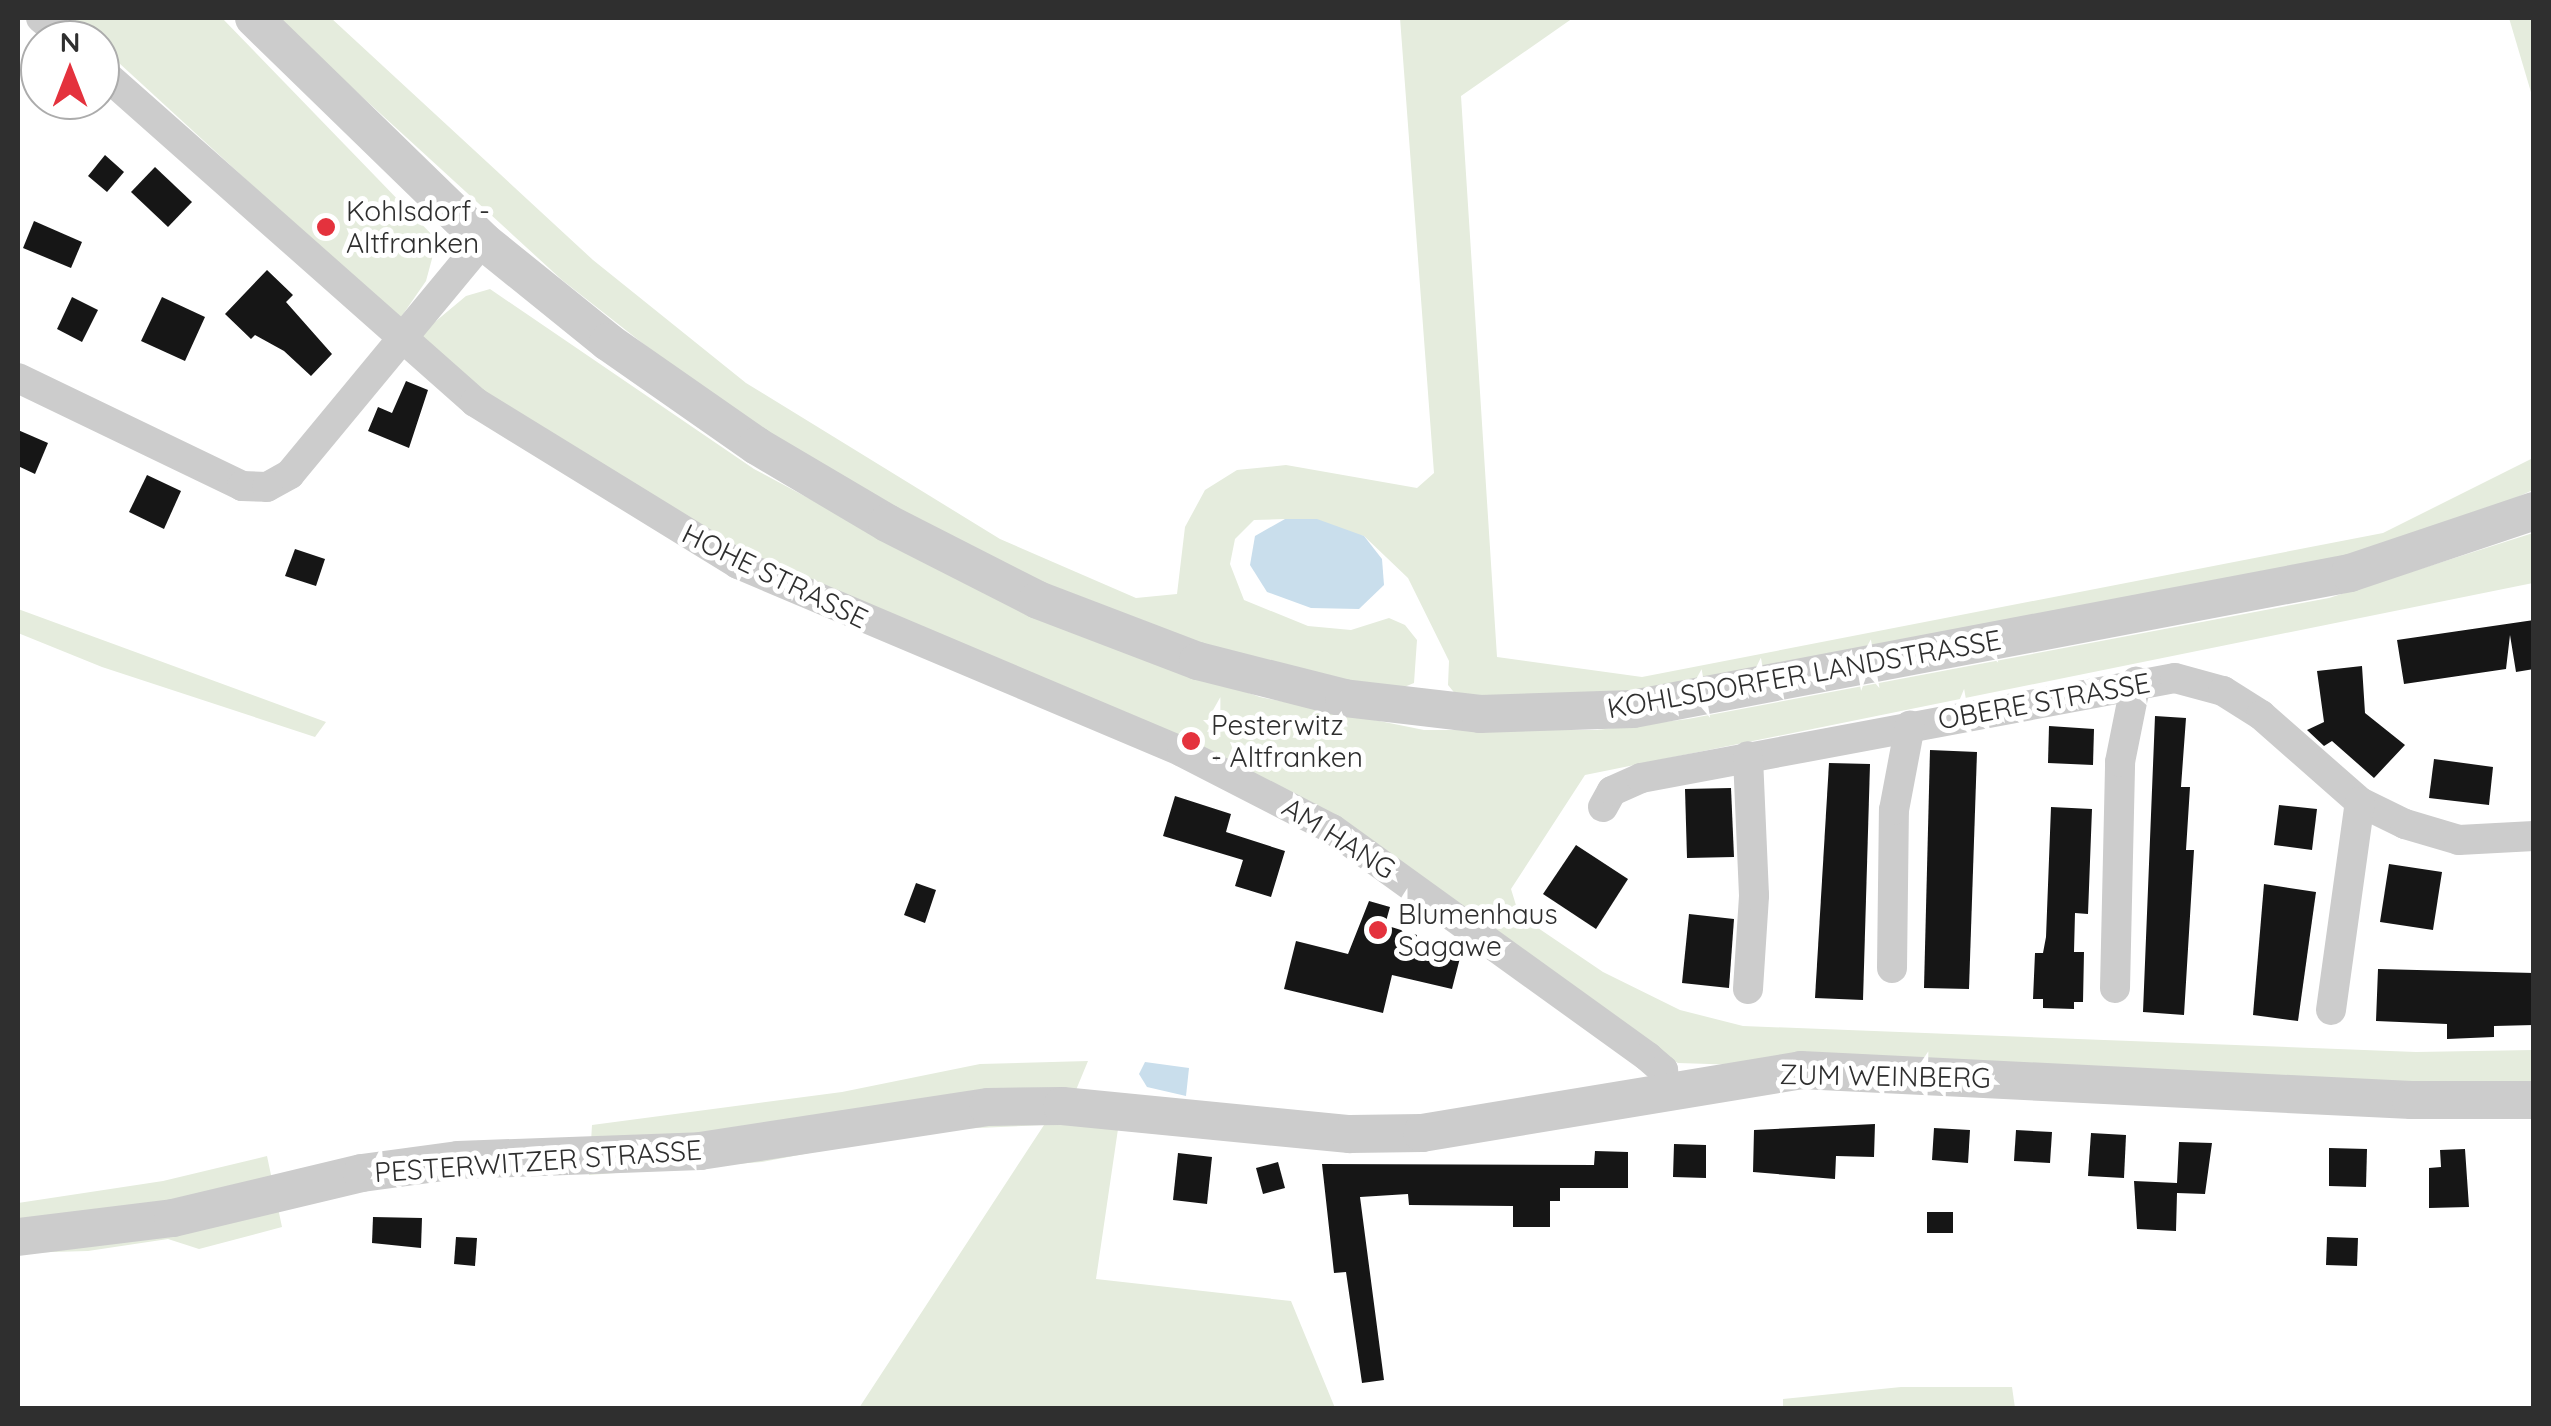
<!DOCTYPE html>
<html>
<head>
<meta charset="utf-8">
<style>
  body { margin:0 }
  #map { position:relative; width:2551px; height:1426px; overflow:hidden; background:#fff; font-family:Quicksand,sans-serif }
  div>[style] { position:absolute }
  .green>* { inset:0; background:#e5ecdd }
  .water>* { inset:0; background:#c9deec }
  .building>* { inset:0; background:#161616 }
  .minor>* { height:30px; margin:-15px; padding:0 15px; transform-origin:15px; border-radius:15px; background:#ccc }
  .tertiary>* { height:38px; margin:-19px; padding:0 19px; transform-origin:19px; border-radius:19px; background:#ccc }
  .dots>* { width:28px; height:28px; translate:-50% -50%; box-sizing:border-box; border:5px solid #fff; border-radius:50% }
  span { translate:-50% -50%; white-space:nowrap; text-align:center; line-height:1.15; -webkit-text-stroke:10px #fff; paint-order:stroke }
  .poi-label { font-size:28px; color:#2f2f2f }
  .left { translate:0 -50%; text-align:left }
  .street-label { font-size:28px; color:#2f2f2f }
  .frame { position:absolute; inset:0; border:20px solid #2f2f2f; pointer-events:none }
  .north { position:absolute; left:20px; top:20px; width:100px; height:100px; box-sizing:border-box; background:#fff; border:2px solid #acacac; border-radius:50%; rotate:0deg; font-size:28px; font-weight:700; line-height:40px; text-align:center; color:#2f2f2f }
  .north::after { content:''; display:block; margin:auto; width:35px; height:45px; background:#e4323d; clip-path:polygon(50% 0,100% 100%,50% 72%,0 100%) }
</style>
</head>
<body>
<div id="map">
  <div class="green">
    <div style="clip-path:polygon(70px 18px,222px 18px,437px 240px,426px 281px,399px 320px)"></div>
    <div style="clip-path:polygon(276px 18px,331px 18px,593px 260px,746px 383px,1000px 539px,1136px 598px,1177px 594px,1185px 527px,1205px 490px,1237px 470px,1286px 465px,1417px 488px,1434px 473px,1400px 18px,1573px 18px,1461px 96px,1497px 657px,1642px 677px,2383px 533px,2533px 458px,2533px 490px,2438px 533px,2342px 559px,1627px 695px,1457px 696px,1448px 685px,1449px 661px,1408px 578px,1364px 536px,1285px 519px,1254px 520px,1235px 539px,1230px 564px,1244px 600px,1308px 626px,1351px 630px,1389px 618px,1405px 625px,1417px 640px,1414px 683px,1397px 690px,1239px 659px,1054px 590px,906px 518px,725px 408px,562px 280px)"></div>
    <div style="clip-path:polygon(2509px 18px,2533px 18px,2533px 99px)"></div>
    <div style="clip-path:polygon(490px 289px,754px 469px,1025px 614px,1260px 697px,1424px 730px,1597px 730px,1688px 719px,2329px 598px,2533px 533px,2533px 583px,1585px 775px,1511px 889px,1519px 915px,1603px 972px,1680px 1010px,1743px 1026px,2416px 1052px,2533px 1050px,2533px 1084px,2397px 1086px,1678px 1063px,1634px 1040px,1421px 880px,744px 553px,471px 383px,418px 336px,466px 296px)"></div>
    <div style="clip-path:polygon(18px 609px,326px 722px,315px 737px,102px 667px,18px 633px)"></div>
    <div style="clip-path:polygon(1088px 1061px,1076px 1090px,1123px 1095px,1096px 1279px,1291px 1301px,1335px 1408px,859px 1408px,1044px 1125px,931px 1130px,762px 1162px,589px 1175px,592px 1125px,842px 1092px,980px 1064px)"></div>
    <div style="clip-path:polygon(267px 1156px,282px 1227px,199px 1249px,168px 1239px,88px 1251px,18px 1253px,18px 1203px,163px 1181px)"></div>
    <div style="clip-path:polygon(1901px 1387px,2012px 1387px,2015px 1408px,1783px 1408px,1783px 1399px)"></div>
  </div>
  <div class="water">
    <div style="clip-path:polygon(1285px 519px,1317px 519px,1364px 536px,1382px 559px,1384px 585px,1359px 609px,1311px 608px,1267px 592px,1250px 565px,1255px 536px)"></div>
    <div style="clip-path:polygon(1145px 1062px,1189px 1068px,1186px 1096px,1147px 1087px,1139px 1074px)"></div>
  </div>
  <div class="building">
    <div style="clip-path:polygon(105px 155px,124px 172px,107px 192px,88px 176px)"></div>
    <div style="clip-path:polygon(155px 167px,192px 202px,168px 227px,131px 192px)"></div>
    <div style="clip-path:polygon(34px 221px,82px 242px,71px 268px,23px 248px)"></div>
    <div style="clip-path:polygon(267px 270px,293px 295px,286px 302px,332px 354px,311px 376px,284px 351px,255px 335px,251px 339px,225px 314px)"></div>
    <div style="clip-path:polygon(72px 297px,98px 310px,82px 342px,57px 329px)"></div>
    <div style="clip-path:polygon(162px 297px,205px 317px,185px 361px,141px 341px)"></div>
    <div style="clip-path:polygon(406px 381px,428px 390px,409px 448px,368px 431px,378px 407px,392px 413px)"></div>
    <div style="clip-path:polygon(18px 430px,48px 443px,35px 474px,18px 466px)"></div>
    <div style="clip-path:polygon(147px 475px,181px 491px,164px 529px,129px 512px)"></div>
    <div style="clip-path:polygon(295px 549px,325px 559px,316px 586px,285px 576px)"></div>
    <div style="clip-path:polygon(2534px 620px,2534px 669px,2516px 672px,2510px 635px,2506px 669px,2404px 684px,2397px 640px)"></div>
    <div style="clip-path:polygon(2362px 666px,2365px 713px,2405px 745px,2374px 778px,2332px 741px,2324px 746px,2307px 730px,2324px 722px,2317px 671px)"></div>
    <div style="clip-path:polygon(2155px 716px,2186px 718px,2181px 787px,2190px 787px,2186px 850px,2194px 850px,2184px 1015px,2143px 1012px)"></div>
    <div style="clip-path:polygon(2049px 726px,2094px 729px,2093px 765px,2048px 763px)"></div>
    <div style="clip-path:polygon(1930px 750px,1977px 752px,1969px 989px,1924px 988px)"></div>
    <div style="clip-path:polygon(2434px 759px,2493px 767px,2489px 805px,2429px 798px)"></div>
    <div style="clip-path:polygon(1829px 763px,1870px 764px,1863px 1000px,1815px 998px)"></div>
    <div style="clip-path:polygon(1731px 788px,1734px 857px,1687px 858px,1685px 789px)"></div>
    <div style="clip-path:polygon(1175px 796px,1231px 814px,1226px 832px,1285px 851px,1271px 897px,1235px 886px,1243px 860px,1163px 836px)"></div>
    <div style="clip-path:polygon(2279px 805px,2317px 809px,2312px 850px,2274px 845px)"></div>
    <div style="clip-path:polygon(2051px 807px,2092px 809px,2088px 914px,2075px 913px,2074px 952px,2084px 952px,2083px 1002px,2074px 1002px,2074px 1009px,2043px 1008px,2043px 999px,2033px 999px,2035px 953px,2043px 953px,2046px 937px)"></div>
    <div style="clip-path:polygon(1576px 845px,1628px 879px,1596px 929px,1543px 894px)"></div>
    <div style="clip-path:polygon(2389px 864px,2442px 872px,2433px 930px,2380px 922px)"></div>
    <div style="clip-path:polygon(916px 883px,936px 890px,925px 923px,904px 915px)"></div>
    <div style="clip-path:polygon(2264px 884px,2316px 892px,2298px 1021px,2253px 1015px)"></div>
    <div style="clip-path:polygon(1369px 901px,1390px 907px,1385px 925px,1417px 935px,1414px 947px,1460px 958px,1452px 989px,1392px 975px,1383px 1013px,1284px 989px,1296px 941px,1348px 954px)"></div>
    <div style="clip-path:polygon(1689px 914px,1734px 919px,1729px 988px,1682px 983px)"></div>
    <div style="clip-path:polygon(2378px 969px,2534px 973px,2534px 1025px,2494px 1026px,2494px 1037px,2447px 1039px,2447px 1024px,2376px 1021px)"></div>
    <div style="clip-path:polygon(1875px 1124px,1874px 1157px,1836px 1156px,1835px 1179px,1753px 1172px,1754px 1130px)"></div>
    <div style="clip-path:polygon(1934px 1128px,1970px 1130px,1968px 1163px,1932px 1160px)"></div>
    <div style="clip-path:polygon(2016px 1130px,2052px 1132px,2050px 1163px,2014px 1161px)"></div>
    <div style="clip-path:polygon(2091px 1133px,2126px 1135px,2124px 1178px,2088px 1176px)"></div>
    <div style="clip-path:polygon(2179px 1142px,2212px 1143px,2205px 1194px,2177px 1193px,2176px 1231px,2137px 1229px,2134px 1181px,2177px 1183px)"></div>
    <div style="clip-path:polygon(1674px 1144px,1706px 1145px,1706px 1178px,1673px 1177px)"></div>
    <div style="clip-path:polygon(2329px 1148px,2367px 1149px,2366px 1187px,2329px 1186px)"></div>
    <div style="clip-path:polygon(2465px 1149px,2469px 1207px,2429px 1208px,2429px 1168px,2441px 1167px,2440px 1150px)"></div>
    <div style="clip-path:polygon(1595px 1151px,1628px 1152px,1628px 1188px,1560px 1188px,1560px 1201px,1550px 1201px,1550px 1227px,1513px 1227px,1513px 1206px,1409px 1205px,1408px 1194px,1360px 1197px,1384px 1380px,1362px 1383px,1346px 1272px,1334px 1273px,1322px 1164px,1594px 1165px)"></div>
    <div style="clip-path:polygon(1178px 1153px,1212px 1157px,1207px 1204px,1173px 1200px)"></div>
    <div style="clip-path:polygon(1278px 1162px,1285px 1188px,1263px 1194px,1256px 1168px)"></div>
    <div style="clip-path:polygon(1927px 1212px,1953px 1212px,1953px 1233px,1927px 1233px)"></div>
    <div style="clip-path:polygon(373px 1217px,422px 1218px,421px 1248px,372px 1243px)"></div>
    <div style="clip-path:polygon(456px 1237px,477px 1238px,475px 1266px,454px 1264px)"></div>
    <div style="clip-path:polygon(2327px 1237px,2358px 1238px,2357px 1266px,2326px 1265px)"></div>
  </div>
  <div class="minor">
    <div style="left:41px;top:18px;width:34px;rotate:40deg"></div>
    <div style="left:100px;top:70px;width:501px;rotate:41.52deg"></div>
    <div style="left:475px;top:402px;width:309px;rotate:31.6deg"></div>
    <div style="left:738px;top:564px;width:482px;rotate:22.9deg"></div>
    <div style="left:1182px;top:752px;width:169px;rotate:27.2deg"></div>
    <div style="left:1332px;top:829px;width:390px;rotate:35.8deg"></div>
    <div style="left:1648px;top:1057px;width:20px;rotate:41deg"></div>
    <div style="left:1663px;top:1070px;width:21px;rotate:82deg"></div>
    <div style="left:18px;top:378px;width:249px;rotate:25.7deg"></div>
    <div style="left:242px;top:486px;width:25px;rotate:2deg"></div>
    <div style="left:267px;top:487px;width:26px;rotate:-29deg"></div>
    <div style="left:290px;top:474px;width:303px;rotate:-50.4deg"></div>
    <div style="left:1603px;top:807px;width:18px;rotate:-61deg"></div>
    <div style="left:1612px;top:791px;width:32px;rotate:-24deg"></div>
    <div style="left:1641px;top:778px;width:543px;rotate:-10.61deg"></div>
    <div style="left:2175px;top:678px;width:50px;rotate:15.2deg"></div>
    <div style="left:2223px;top:691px;width:45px;rotate:32.3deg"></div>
    <div style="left:2261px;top:715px;width:132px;rotate:41.3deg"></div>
    <div style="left:2360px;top:802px;width:50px;rotate:26.1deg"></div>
    <div style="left:2405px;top:824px;width:56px;rotate:16.5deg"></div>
    <div style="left:2459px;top:840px;width:75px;rotate:-3.1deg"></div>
    <div style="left:1892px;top:968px;width:158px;rotate:-89.3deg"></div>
    <div style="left:1894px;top:810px;width:86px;rotate:-79.3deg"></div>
    <div style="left:2115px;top:988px;width:226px;rotate:-88.7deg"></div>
    <div style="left:2120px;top:762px;width:82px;rotate:-78.7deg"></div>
    <div style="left:1748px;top:989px;width:94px;rotate:-86.3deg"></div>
    <div style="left:1754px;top:895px;width:139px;rotate:-92.5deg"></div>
    <div style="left:2331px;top:1010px;width:210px;rotate:-82.1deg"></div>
  </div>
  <div class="tertiary">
    <div style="left:254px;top:18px;width:320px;rotate:44.2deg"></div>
    <div style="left:483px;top:241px;width:161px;rotate:38.9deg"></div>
    <div style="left:608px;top:342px;width:182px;rotate:34.9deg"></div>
    <div style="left:757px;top:446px;width:151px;rotate:30.6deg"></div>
    <div style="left:887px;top:523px;width:169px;rotate:27deg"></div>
    <div style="left:1038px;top:600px;width:171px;rotate:20.9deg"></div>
    <div style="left:1198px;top:661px;width:151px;rotate:14.2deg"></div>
    <div style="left:1344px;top:698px;width:137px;rotate:6.7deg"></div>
    <div style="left:1480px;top:714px;width:153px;rotate:-1.9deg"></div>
    <div style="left:1633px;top:709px;width:730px;rotate:-10.74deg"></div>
    <div style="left:2350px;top:573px;width:194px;rotate:-18.6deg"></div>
    <div style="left:18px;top:1237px;width:156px;rotate:-7deg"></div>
    <div style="left:173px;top:1218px;width:194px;rotate:-13.4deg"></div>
    <div style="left:362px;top:1173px;width:97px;rotate:-7.7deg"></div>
    <div style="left:458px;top:1160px;width:242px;rotate:-2.1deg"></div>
    <div style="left:700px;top:1151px;width:291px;rotate:-8.7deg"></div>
    <div style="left:988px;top:1107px;width:74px;rotate:-0.8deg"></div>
    <div style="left:1062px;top:1106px;width:289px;rotate:5.6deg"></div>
    <div style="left:1350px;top:1134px;width:72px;rotate:-0.8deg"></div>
    <div style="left:1422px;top:1133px;width:384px;rotate:-9.4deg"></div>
    <div style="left:1801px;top:1070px;width:611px;rotate:2.82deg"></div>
    <div style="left:2411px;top:1100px;width:123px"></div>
  </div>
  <div class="dots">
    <div style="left:326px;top:227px;background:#e4323d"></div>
    <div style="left:1191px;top:741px;background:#e4323d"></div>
    <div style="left:1378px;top:930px;background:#e4323d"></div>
  </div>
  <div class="poi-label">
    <span class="left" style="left:346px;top:227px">Kohlsdorf -<br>Altfranken</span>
    <span class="left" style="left:1211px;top:741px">Pesterwitz<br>- Altfranken</span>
    <span class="left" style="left:1398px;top:930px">Blumenhaus<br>Sagawe</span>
  </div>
  <div class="street-label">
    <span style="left:775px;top:576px;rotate:26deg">HOHE STRASSE</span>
    <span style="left:1804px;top:674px;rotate:-10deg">KOHLSDORFER LANDSTRASSE</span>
    <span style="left:2044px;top:701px;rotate:-10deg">OBERE STRASSE</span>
    <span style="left:1339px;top:838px;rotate:32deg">AM HANG</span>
    <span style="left:1885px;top:1076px;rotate:1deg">ZUM WEINBERG</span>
    <span style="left:538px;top:1161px;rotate:-4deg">PESTERWITZER STRASSE</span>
  </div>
  <div class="frame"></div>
  <div class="north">N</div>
</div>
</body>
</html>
